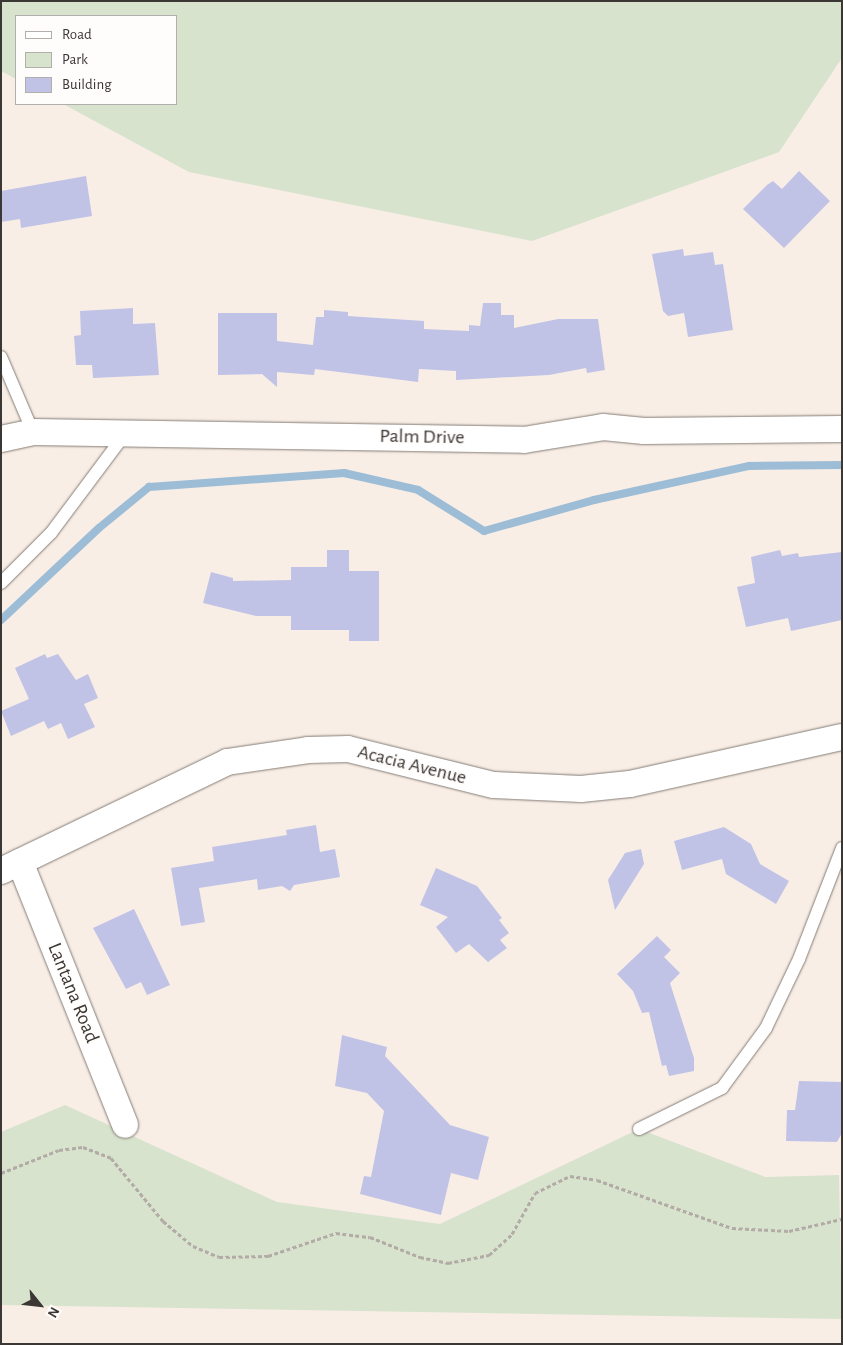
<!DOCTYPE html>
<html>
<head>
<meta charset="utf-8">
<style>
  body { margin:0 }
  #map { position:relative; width:843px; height:1345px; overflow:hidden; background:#f8eee6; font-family:"Alegreya Sans",sans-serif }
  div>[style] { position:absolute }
  .green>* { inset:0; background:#d7e3cd }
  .stream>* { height:8px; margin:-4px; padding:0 4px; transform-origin:4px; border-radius:4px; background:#9dbcd6 }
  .building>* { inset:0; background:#c1c3e6 }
  .path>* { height:3px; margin-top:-1.5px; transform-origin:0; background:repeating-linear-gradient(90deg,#b3aba5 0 4px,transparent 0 6.5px) }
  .roads { filter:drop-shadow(0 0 1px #847c75) drop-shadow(0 0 1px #847c75) }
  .service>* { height:12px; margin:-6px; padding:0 6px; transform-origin:6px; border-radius:6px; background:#fff }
  .minor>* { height:26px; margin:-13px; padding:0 13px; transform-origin:13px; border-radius:13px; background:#fff }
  span { translate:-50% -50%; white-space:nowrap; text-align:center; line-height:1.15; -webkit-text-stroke:4px #fffdfb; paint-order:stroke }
  .street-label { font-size:20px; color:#3b3734 }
  .frame { position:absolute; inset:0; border:2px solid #3b3734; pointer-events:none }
  .legend { position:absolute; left:15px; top:15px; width:162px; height:90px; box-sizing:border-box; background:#fffdfb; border:1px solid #b1aeab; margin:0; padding:6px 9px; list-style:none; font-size:15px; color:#3b3734 }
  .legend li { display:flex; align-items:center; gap:10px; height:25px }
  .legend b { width:25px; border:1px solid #b1aeab }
  .north { position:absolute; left:15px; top:1280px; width:50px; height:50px; -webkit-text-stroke:4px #fffdfb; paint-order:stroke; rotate:119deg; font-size:14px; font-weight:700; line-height:20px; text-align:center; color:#3b3734 }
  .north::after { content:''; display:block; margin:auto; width:18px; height:22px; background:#3b3734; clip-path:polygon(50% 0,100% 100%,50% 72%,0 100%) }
</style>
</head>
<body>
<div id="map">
  <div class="green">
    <div style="clip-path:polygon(1px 1px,842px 1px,842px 58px,779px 152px,532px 241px,189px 172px,63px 104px,176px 104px,176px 16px,16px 16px,16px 79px,1px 71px)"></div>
    <div style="clip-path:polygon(65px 1105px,277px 1202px,440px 1224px,639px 1129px,765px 1177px,839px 1175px,842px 1319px,1px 1305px,1px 1132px)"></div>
  </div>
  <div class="stream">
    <div style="left:1px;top:620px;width:134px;rotate:-43.2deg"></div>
    <div style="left:99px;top:528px;width:65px;rotate:-39.4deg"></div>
    <div style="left:149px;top:487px;width:196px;rotate:-4.1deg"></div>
    <div style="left:344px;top:473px;width:76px;rotate:12.9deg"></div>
    <div style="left:418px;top:490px;width:78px;rotate:31.8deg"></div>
    <div style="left:484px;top:531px;width:114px;rotate:-15.7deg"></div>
    <div style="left:594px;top:500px;width:159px;rotate:-12.4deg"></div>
    <div style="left:749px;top:466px;width:93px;rotate:-0.6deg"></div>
  </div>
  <div class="building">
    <div style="clip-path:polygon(799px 171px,830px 201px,784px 248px,743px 209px,767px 185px,773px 181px,782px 189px)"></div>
    <div style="clip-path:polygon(86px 176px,92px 216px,21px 228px,20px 219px,1px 222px,1px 191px)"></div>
    <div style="clip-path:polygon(683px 249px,684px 256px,713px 252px,715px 265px,723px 264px,733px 330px,688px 337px,684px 313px,668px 316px,663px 311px,652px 254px)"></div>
    <div style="clip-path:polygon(483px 303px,501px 303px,501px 315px,514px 315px,514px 328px,558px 319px,598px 319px,605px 370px,587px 373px,586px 368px,549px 375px,456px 380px,456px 371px,419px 369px,418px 382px,315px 369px,314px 375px,277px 372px,277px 387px,262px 374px,218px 375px,218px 313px,277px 313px,277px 341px,313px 345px,316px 317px,324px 317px,324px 310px,348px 312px,348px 316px,424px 321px,424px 329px,469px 331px,469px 325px,480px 326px)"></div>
    <div style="clip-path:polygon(133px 308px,133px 324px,155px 323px,159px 375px,93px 378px,92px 365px,76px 365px,74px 336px,81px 335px,80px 311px)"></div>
    <div style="clip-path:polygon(327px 550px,349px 550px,349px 571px,379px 571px,379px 641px,349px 641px,349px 630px,291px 630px,291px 616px,256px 616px,203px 603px,211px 572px,233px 578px,233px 581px,291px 580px,291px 567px,327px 567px)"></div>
    <div style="clip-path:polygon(780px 550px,782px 556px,798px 553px,799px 557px,842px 552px,842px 620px,791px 631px,788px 618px,746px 627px,737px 587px,755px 583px,751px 557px)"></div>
    <div style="clip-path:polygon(45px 654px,47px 658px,58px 654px,76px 680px,88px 674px,98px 698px,84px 704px,95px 727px,68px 739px,61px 723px,48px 729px,44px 721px,11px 736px,1px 711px,29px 699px,15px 668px)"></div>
    <div style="clip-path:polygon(316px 825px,320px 852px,335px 849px,340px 877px,294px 885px,290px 891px,282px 886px,258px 890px,257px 879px,199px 888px,205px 922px,181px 926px,171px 868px,214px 861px,212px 847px,287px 835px,286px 830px)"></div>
    <div style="clip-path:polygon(724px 827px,751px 844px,760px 864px,789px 881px,776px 904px,726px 874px,722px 859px,682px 870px,674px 841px)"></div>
    <div style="clip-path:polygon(641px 849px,644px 864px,615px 910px,608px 880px,625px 853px)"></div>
    <div style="clip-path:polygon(436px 868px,477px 886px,502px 918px,499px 920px,509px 933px,500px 940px,507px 948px,488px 962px,469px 944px,456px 953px,436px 927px,448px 917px,420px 905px)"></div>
    <div style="clip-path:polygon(134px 909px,170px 985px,147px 995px,141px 982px,126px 989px,93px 928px)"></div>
    <div style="clip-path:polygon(657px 936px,671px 950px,664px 957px,680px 973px,670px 983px,694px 1058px,694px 1071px,669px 1076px,666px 1065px,662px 1066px,649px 1012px,642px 1013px,633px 991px,617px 974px)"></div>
    <div style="clip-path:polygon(342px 1035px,387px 1047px,385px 1056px,450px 1125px,489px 1137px,478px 1180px,451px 1173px,441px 1215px,360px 1194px,364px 1176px,371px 1177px,384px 1111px,367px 1093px,335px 1086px)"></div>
    <div style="clip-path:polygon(799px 1081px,842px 1082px,842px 1133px,837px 1142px,786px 1141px,787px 1110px,795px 1110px)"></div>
  </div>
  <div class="path">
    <div style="left:1px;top:1173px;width:62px;rotate:-21.6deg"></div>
    <div style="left:59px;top:1150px;width:24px;rotate:-7deg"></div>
    <div style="left:83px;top:1147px;width:30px;rotate:21deg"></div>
    <div style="left:111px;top:1158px;width:82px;rotate:50.5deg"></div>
    <div style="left:163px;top:1221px;width:39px;rotate:40deg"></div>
    <div style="left:193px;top:1246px;width:28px;rotate:23deg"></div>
    <div style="left:219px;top:1257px;width:49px;rotate:-1.2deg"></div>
    <div style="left:268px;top:1256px;width:72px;rotate:-18.7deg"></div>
    <div style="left:336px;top:1233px;width:34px;rotate:7deg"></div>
    <div style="left:370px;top:1237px;width:54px;rotate:21.8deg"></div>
    <div style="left:420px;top:1257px;width:29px;rotate:12deg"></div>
    <div style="left:448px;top:1263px;width:42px;rotate:-11deg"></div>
    <div style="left:489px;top:1255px;width:31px;rotate:-42deg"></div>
    <div style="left:512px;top:1234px;width:47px;rotate:-60.7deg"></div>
    <div style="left:535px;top:1193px;width:39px;rotate:-26deg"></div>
    <div style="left:570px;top:1176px;width:27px;rotate:8deg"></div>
    <div style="left:597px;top:1180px;width:143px;rotate:19.6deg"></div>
    <div style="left:732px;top:1228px;width:57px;rotate:3deg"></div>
    <div style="left:789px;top:1231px;width:54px;rotate:-12.8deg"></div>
  </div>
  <div class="roads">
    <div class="service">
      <div style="left:1px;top:357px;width:82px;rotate:66.9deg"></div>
      <div style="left:1px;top:583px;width:71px;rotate:-45deg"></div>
      <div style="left:51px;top:533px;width:124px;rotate:-53.2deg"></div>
      <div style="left:639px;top:1129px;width:93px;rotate:-26.3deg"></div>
      <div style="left:722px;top:1088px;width:74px;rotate:-53.7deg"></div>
      <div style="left:766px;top:1028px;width:76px;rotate:-64.4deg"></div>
      <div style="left:799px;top:959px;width:119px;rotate:-68.8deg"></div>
    </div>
    <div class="minor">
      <div style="left:1px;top:439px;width:33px;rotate:-12deg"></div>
      <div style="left:33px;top:432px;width:491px;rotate:0.9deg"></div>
      <div style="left:524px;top:440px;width:80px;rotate:-9.3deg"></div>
      <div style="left:603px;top:427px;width:41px;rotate:5.6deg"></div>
      <div style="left:644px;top:431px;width:198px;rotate:-0.6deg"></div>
      <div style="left:20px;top:862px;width:283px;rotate:68.2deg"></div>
      <div style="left:1px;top:871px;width:251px;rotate:-25.7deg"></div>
      <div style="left:227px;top:762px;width:82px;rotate:-8.4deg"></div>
      <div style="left:308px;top:750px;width:40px;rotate:-1.4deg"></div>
      <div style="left:348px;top:749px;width:150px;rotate:13.9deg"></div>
      <div style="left:494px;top:785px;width:87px;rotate:2.6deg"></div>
      <div style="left:581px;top:789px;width:49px;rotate:-5.8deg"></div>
      <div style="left:630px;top:784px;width:217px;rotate:-12.5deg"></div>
    </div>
  </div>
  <div class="street-label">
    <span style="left:422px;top:437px;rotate:1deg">Palm Drive</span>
    <span style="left:412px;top:765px;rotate:14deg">Acacia Avenue</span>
    <span style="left:73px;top:993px;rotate:68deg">Lantana Road</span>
  </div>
  <div class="frame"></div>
  <ul class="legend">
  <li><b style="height:6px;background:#fff"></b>Road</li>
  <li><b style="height:14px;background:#d7e3cd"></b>Park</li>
  <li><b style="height:14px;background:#c1c3e6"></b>Building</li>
  </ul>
  <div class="north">N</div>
</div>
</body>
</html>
